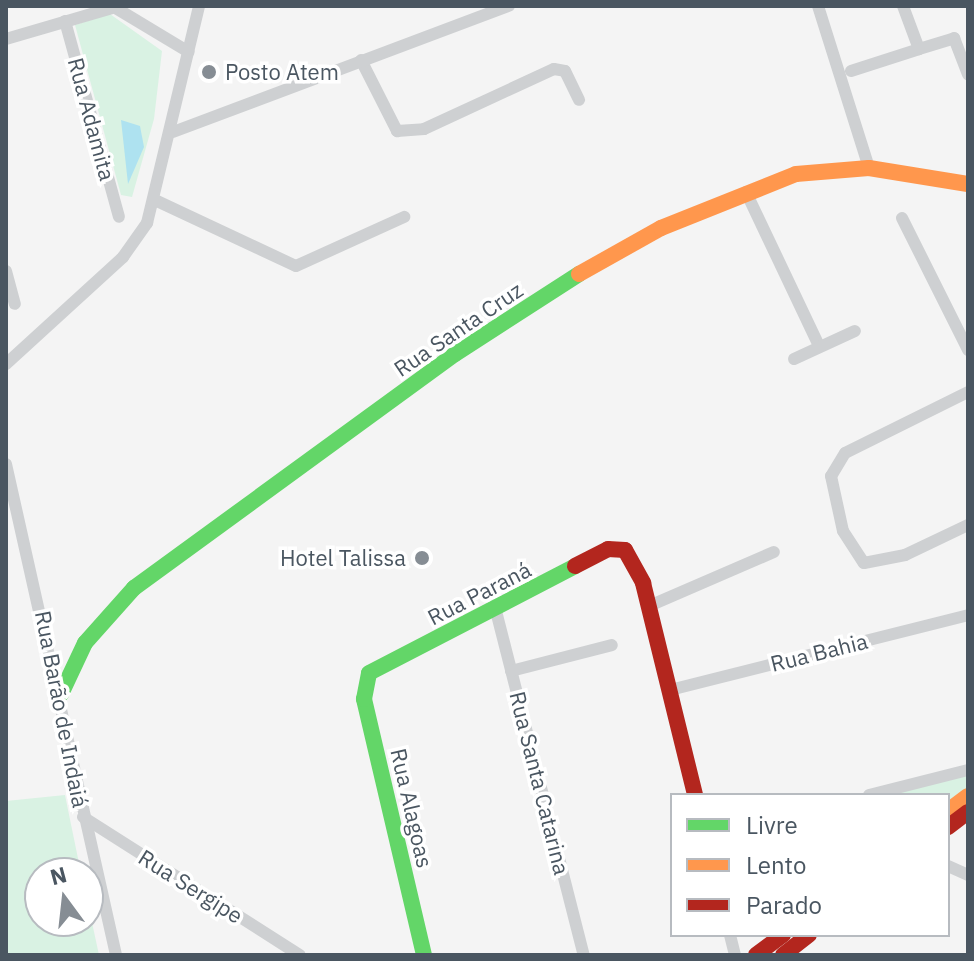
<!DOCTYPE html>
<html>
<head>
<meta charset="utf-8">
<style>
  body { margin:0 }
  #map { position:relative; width:974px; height:961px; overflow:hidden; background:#f4f4f4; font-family:"IBM Plex Sans",sans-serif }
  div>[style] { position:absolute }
  .green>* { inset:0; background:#d9f2e3 }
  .water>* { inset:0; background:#aee2f0 }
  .street>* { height:12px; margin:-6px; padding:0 6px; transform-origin:6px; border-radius:6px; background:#ced0d2 }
  .fast>* { height:16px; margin:-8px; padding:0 8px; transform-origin:8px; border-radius:8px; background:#63d668 }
  .slow>* { height:16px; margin:-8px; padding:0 8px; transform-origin:8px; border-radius:8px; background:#ff974d }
  .jam>* { height:16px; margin:-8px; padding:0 8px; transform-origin:8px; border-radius:8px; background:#b3261e }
  .dots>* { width:22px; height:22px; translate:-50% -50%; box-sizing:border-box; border:4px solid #fff; border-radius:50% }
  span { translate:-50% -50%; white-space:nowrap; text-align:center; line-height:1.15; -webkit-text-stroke:7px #fff; paint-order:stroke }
  .poi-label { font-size:22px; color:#4a5661 }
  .left { translate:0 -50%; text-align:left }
  .right { translate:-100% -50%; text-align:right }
  .street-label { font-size:22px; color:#4a5661 }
  .frame { position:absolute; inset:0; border:8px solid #4a5661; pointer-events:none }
  .legend { position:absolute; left:670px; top:793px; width:280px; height:144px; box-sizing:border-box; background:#fff; border:2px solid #b7bbc0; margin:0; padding:10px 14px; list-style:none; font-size:24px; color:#4a5661 }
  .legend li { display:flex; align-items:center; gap:16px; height:40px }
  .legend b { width:40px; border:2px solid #b7bbc0 }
  .north { position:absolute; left:24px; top:857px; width:80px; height:80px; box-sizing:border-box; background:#fff; border:2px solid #b7bbc0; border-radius:50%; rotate:345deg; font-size:22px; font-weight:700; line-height:32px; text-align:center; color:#4a5661 }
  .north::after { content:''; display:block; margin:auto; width:28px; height:36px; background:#868d94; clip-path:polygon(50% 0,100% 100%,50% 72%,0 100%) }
</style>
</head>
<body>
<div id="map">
  <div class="green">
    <div style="clip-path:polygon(110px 14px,162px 51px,154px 119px,132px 197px,121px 195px,75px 25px)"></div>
    <div style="clip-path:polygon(968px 772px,968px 792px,948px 807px,948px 795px,884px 795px)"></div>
    <div style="clip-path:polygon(65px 795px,81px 873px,40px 873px,40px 921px,88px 921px,88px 904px,99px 955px,6px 955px,6px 801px)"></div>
  </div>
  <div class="water">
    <div style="clip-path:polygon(121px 120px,140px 126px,144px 147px,128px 184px)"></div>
  </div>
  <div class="street">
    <div style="left:818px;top:6px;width:170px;rotate:72.5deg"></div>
    <div style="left:903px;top:6px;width:46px;rotate:69.6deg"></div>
    <div style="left:919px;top:49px;width:37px;rotate:-17deg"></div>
    <div style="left:954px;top:38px;width:39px;rotate:69deg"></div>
    <div style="left:114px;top:7px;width:87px;rotate:31deg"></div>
    <div style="left:65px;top:21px;width:203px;rotate:74.6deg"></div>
    <div style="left:6px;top:39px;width:118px;rotate:-16.3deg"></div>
    <div style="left:361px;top:60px;width:80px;rotate:63.1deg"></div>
    <div style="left:397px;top:131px;width:27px;rotate:-4deg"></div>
    <div style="left:424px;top:129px;width:143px;rotate:-24.8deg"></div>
    <div style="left:554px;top:69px;width:11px;rotate:10deg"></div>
    <div style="left:565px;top:71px;width:32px;rotate:64deg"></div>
    <div style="left:851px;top:71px;width:71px;rotate:-17.9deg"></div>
    <div style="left:173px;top:132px;width:359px;rotate:-20.6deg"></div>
    <div style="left:746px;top:192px;width:170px;rotate:64.6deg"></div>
    <div style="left:157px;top:201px;width:153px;rotate:25.1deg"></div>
    <div style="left:296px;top:266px;width:119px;rotate:-24.4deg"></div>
    <div style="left:902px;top:218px;width:148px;rotate:63.4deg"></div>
    <div style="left:6px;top:271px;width:34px;rotate:75deg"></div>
    <div style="left:794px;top:359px;width:67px;rotate:-24.7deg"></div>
    <div style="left:6px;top:364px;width:159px;rotate:-42.4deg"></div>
    <div style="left:123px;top:257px;width:42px;rotate:-54.8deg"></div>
    <div style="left:147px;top:223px;width:223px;rotate:-76.5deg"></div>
    <div style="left:968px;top:392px;width:137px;rotate:153.6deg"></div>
    <div style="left:845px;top:453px;width:27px;rotate:121deg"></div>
    <div style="left:831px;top:476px;width:56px;rotate:77.7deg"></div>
    <div style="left:843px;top:531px;width:38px;rotate:57deg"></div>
    <div style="left:864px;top:563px;width:42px;rotate:-11deg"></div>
    <div style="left:905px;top:555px;width:70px;rotate:-25.5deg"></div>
    <div style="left:6px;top:464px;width:503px;rotate:77.37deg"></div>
    <div style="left:649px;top:606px;width:136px;rotate:-23.4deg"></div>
    <div style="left:496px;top:611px;width:355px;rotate:75.7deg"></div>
    <div style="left:511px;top:671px;width:104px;rotate:-14.4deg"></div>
    <div style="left:670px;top:690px;width:307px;rotate:-14.1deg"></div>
    <div style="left:869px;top:795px;width:102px;rotate:-14.2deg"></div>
    <div style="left:83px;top:817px;width:257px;rotate:32.5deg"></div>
    <div style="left:948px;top:866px;width:22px;rotate:24deg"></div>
    <div style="left:730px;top:935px;width:21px;rotate:76deg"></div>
  </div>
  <div class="fast">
    <div style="left:61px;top:694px;width:56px;rotate:-64.8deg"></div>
    <div style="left:85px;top:643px;width:74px;rotate:-48.3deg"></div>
    <div style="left:134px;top:588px;width:397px;rotate:-36.1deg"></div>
    <div style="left:455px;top:354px;width:148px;rotate:-32.8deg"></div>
    <div style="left:424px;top:955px;width:263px;rotate:-103.2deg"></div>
    <div style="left:364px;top:699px;width:26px;rotate:-79deg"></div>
    <div style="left:369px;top:673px;width:232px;rotate:-27.4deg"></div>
  </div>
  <div class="slow">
    <div style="left:579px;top:274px;width:94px;rotate:-29.3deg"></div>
    <div style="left:661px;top:228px;width:145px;rotate:-21.8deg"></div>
    <div style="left:796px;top:174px;width:73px;rotate:-4.7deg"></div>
    <div style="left:869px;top:168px;width:100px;rotate:9.2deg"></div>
    <div style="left:948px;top:811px;width:25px;rotate:-37deg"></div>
  </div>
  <div class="jam">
    <div style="left:575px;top:566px;width:37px;rotate:-27deg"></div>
    <div style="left:608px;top:549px;width:17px;rotate:3deg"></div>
    <div style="left:625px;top:550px;width:38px;rotate:61deg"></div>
    <div style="left:643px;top:583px;width:218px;rotate:76.2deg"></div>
    <div style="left:948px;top:827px;width:25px;rotate:-37deg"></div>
    <div style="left:756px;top:955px;width:34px;rotate:-37deg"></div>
    <div style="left:783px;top:955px;width:33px;rotate:-38deg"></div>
  </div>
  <div class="dots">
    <div style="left:209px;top:72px;background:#868d94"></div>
    <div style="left:422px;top:558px;background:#868d94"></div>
  </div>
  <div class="poi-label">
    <span class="left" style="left:225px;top:72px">Posto Atem</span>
    <span class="right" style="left:406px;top:558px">Hotel Talissa</span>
  </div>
  <div class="street-label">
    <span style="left:92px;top:119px;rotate:75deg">Rua Adamita</span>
    <span style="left:458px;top:329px;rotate:-34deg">Rua Santa Cruz</span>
    <span style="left:479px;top:593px;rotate:-27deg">Rua Paraná</span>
    <span style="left:819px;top:652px;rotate:-14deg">Rua Bahia</span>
    <span style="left:62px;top:709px;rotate:79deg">Rua Barão de Indaiá</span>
    <span style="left:540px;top:783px;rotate:76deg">Rua Santa Catarina</span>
    <span style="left:412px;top:808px;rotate:77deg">Rua Alagoas</span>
    <span style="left:191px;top:886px;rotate:32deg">Rua Sergipe</span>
  </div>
  <div class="frame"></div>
  <ul class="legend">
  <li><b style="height:10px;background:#63d668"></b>Livre</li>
  <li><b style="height:10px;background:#ff974d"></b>Lento</li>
  <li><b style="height:10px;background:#b3261e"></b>Parado</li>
  </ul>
  <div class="north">N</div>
</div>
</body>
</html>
